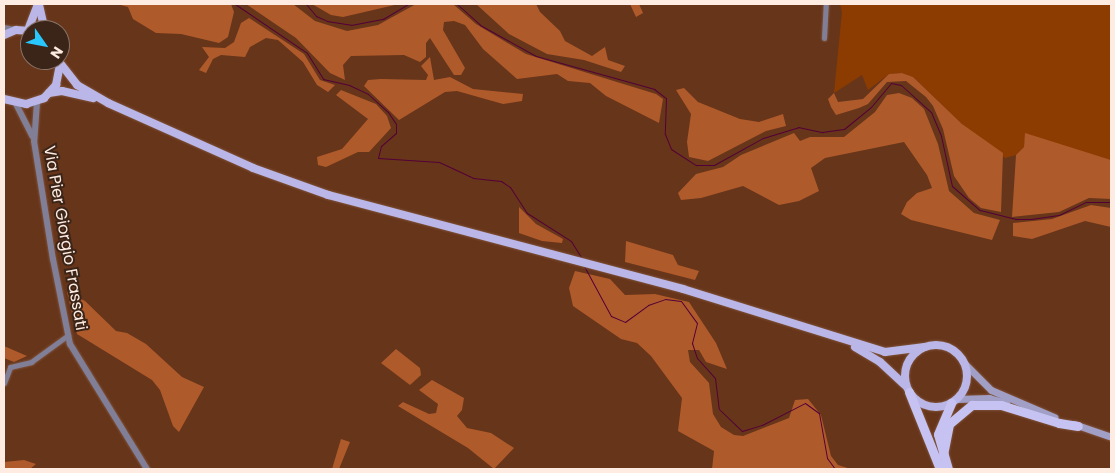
<!DOCTYPE html>
<html>
<head>
<meta charset="utf-8">
<style>
  body { margin:0 }
  #map { position:relative; width:1115px; height:473px; overflow:hidden; background:#67351a; font-family:Poppins,sans-serif }
  div>[style] { position:absolute }
  .green>* { inset:0; background:#8d3c01 }
  .forest>* { inset:0; background:#af5a2b }
  .stream>* { height:1px; margin:-0.5px; padding:0 0.5px; transform-origin:0.5px; border-radius:0.5px; background:#540038 }
  .roads { filter:drop-shadow(0 0 1px #7f523a) drop-shadow(0 0 1px #7f523a) }
  .minor>* { height:5px; margin:-2.5px; padding:0 2.5px; transform-origin:2.5px; border-radius:2.5px; background:#807f97 }
  .tertiary>* { height:6px; margin:-3px; padding:0 3px; transform-origin:3px; border-radius:3px; background:#807f97 }
  .secondary>* { height:7px; margin:-3.5px; padding:0 3.5px; transform-origin:3.5px; border-radius:3.5px; background:#a19fc5 }
  .primary>* { height:8px; margin:-4px; padding:0 4px; transform-origin:4px; border-radius:4px; background:#bab7e8 }
  .primary>.ring { margin:-4px; padding:0; box-sizing:content-box; background:none; border:8px solid #bab7e8; border-radius:50% }
  .trunk>* { height:9px; margin:-4.5px; padding:0 4.5px; transform-origin:4.5px; border-radius:4.5px; background:#c6c3f3 }
  span { translate:-50% -50%; white-space:nowrap; text-align:center; line-height:1.15; -webkit-text-stroke:4px #3b2519; paint-order:stroke }
  .street-label { font-size:16px; color:#feebe1 }
  .frame { position:absolute; inset:0; border:5px solid #feebe1; pointer-events:none }
  .north { position:absolute; left:20px; top:20px; width:50px; height:50px; box-sizing:border-box; background:#3b2519; border:1px solid #897469; border-radius:50%; rotate:123deg; font-size:14px; font-weight:700; line-height:20px; text-align:center; color:#feebe1 }
  .north::after { content:''; display:block; margin:auto; width:18px; height:22px; background:#28c8ff; clip-path:polygon(50% 0,100% 100%,50% 72%,0 100%) }
</style>
</head>
<body>
<div id="map">
  <div class="green">
    <div style="clip-path:polygon(840px 4px,1111px 4px,1111px 160px,1046px 141px,1024px 141px,1024px 147px,1016px 155px,1005px 158px,962px 124px,913px 77px,902px 73px,889px 74px,868px 90px,862px 75px,834px 93px,842px 12px)"></div>
  </div>
  <div class="forest">
    <div style="clip-path:polygon(117px 4px,231px 4px,234px 12px,228px 37px,219px 43px,181px 34px,156px 33px,133px 19px,128px 7px)"></div>
    <div style="clip-path:polygon(246px 4px,293px 4px,315px 21px,347px 31px,378px 25px,416px 4px,453px 4px,476px 24px,526px 54px,656px 94px,663px 99px,659px 123px,606px 96px,590px 83px,568px 81px,557px 74px,517px 79px,483px 49px,465px 25px,454px 21px,444px 22px,443px 30px,465px 68px,461px 75px,454px 75px,430px 38px,426px 43px,426px 57px,420px 62px,404px 55px,351px 56px,343px 65px,345px 80px,330px 73px,296px 38px)"></div>
    <div style="clip-path:polygon(312px 4px,399px 4px,343px 17px,331px 15px)"></div>
    <div style="clip-path:polygon(476px 4px,536px 4px,540px 12px,560px 31px,565px 41px,592px 56px,605px 47px,608px 60px,625px 66px,621px 72px,584px 60px,547px 54px,509px 34px)"></div>
    <div style="clip-path:polygon(630px 4px,639px 4px,643px 13px,636px 17px)"></div>
    <div style="clip-path:polygon(249px 18px,304px 54px,320px 80px,335px 85px,328px 92px,317px 85px,303px 62px,278px 40px,266px 38px,250px 47px,245px 57px,221px 55px,213px 59px,206px 73px,199px 70px,209px 57px,202px 47px,225px 48px,234px 42px,241px 23px)"></div>
    <div style="clip-path:polygon(430px 57px,434px 80px,450px 77px,473px 89px,523px 94px,522px 101px,503px 104px,457px 91px,445px 92px,399px 120px,364px 86px,368px 80px,381px 79px,426px 80px,428px 75px,421px 66px)"></div>
    <div style="clip-path:polygon(902px 73px,913px 77px,962px 124px,1003px 153px,1001px 212px,981px 208px,969px 198px,954px 176px,943px 129px,933px 106px,926px 97px,906px 81px,887px 82px,868px 104px,859px 108px,836px 115px,831px 107px,828px 99px,834px 93px,838px 102px,863px 99px,889px 74px)"></div>
    <div style="clip-path:polygon(684px 88px,698px 102px,740px 119px,759px 122px,783px 114px,786px 126px,766px 131px,708px 161px,689px 157px,687px 142px,691px 114px,676px 90px)"></div>
    <div style="clip-path:polygon(341px 90px,376px 104px,387px 116px,391px 128px,369px 152px,358px 152px,326px 167px,318px 165px,317px 157px,342px 149px,368px 119px,336px 95px)"></div>
    <div style="clip-path:polygon(899px 93px,912px 98px,924px 109px,938px 144px,949px 191px,974px 213px,1000px 220px,992px 240px,911px 220px,901px 214px,907px 202px,917px 193px,932px 188px,927px 175px,904px 142px,825px 158px,811px 168px,819px 191px,799px 201px,779px 205px,743px 186px,701px 198px,681px 200px,678px 193px,696px 174px,723px 167px,741px 155px,794px 133px,800px 141px,810px 137px,844px 137px,875px 112px,887px 95px)"></div>
    <div style="clip-path:polygon(1025px 133px,1111px 160px,1111px 199px,1089px 198px,1059px 212px,1012px 217px,1016px 155px,1024px 147px)"></div>
    <div style="clip-path:polygon(1091px 205px,1111px 208px,1111px 227px,1085px 221px,1032px 239px,1013px 236px,1013px 223px,1052px 219px)"></div>
    <div style="clip-path:polygon(519px 207px,536px 224px,563px 239px,562px 243px,542px 241px,519px 233px)"></div>
    <div style="clip-path:polygon(626px 241px,673px 255px,678px 265px,699px 271px,695px 280px,625px 262px)"></div>
    <div style="clip-path:polygon(575px 271px,610px 279px,625px 295px,655px 294px,689px 302px,716px 343px,727px 369px,706px 362px,699px 350px,688px 350px,690px 362px,709px 383px,713px 414px,721px 427px,734px 435px,743px 436px,789px 418px,795px 400px,808px 399px,821px 415px,831px 456px,838px 465px,851px 469px,712px 469px,714px 451px,678px 431px,682px 398px,651px 356px,637px 343px,621px 339px,573px 306px,569px 288px)"></div>
    <div style="clip-path:polygon(67px 292px,85px 301px,116px 331px,127px 333px,146px 344px,182px 377px,204px 387px,179px 432px,173px 426px,160px 390px,152px 380px,77px 334px)"></div>
    <div style="clip-path:polygon(4px 346px,27px 356px,14px 362px,4px 358px)"></div>
    <div style="clip-path:polygon(396px 349px,420px 368px,421px 375px,410px 385px,381px 363px)"></div>
    <div style="clip-path:polygon(432px 380px,464px 398px,462px 410px,457px 416px,467px 428px,491px 433px,514px 448px,494px 469px,468px 448px,398px 406px,403px 402px,429px 414px,436px 413px,438px 404px,419px 390px)"></div>
    <div style="clip-path:polygon(341px 439px,350px 442px,339px 469px,332px 469px)"></div>
    <div style="clip-path:polygon(24px 460px,36px 464px,30px 469px,4px 468px,4px 462px)"></div>
  </div>
  <div class="stream">
    <div style="left:235px;top:4px;width:87px;rotate:34.2deg"></div>
    <div style="left:307px;top:53px;width:31px;rotate:58deg"></div>
    <div style="left:323px;top:79px;width:27px;rotate:13deg"></div>
    <div style="left:349px;top:85px;width:21px;rotate:25deg"></div>
    <div style="left:368px;top:94px;width:27px;rotate:42deg"></div>
    <div style="left:388px;top:112px;width:14px;rotate:56deg"></div>
    <div style="left:396px;top:124px;width:9px;rotate:90deg"></div>
    <div style="left:396px;top:133px;width:20px;rotate:139deg"></div>
    <div style="left:381px;top:146px;width:12px;rotate:104deg"></div>
    <div style="left:378px;top:158px;width:61px;rotate:3.8deg"></div>
    <div style="left:439px;top:162px;width:38px;rotate:25deg"></div>
    <div style="left:473px;top:178px;width:28px;rotate:6deg"></div>
    <div style="left:501px;top:181px;width:11px;rotate:34deg"></div>
    <div style="left:510px;top:187px;width:31px;rotate:57deg"></div>
    <div style="left:527px;top:213px;width:52px;rotate:32.5deg"></div>
    <div style="left:571px;top:241px;width:19px;rotate:58deg"></div>
    <div style="left:306px;top:4px;width:16px;rotate:50deg"></div>
    <div style="left:316px;top:16px;width:12px;rotate:24deg"></div>
    <div style="left:327px;top:21px;width:24px;rotate:9deg"></div>
    <div style="left:351px;top:25px;width:33px;rotate:-11deg"></div>
    <div style="left:383px;top:19px;width:29px;rotate:-31deg"></div>
    <div style="left:457px;top:4px;width:31px;rotate:42deg"></div>
    <div style="left:480px;top:25px;width:64px;rotate:29deg"></div>
    <div style="left:536px;top:56px;width:123px;rotate:15.6deg"></div>
    <div style="left:654px;top:89px;width:15px;rotate:37deg"></div>
    <div style="left:666px;top:98px;width:36px;rotate:92deg"></div>
    <div style="left:665px;top:134px;width:16px;rotate:68deg"></div>
    <div style="left:671px;top:149px;width:30px;rotate:33deg"></div>
    <div style="left:696px;top:165px;width:18px"></div>
    <div style="left:714px;top:165px;width:56px;rotate:-28.9deg"></div>
    <div style="left:763px;top:138px;width:37px;rotate:-17deg"></div>
    <div style="left:798px;top:127px;width:25px;rotate:12deg"></div>
    <div style="left:822px;top:132px;width:22px;rotate:-8deg"></div>
    <div style="left:844px;top:129px;width:35px;rotate:-39deg"></div>
    <div style="left:871px;top:107px;width:31px;rotate:-50deg"></div>
    <div style="left:891px;top:83px;width:10px;rotate:11deg"></div>
    <div style="left:901px;top:85px;width:40px;rotate:42deg"></div>
    <div style="left:931px;top:112px;width:26px;rotate:67deg"></div>
    <div style="left:941px;top:136px;width:51px;rotate:77.6deg"></div>
    <div style="left:952px;top:186px;width:37px;rotate:41deg"></div>
    <div style="left:980px;top:210px;width:38px;rotate:14deg"></div>
    <div style="left:1017px;top:219px;width:14px"></div>
    <div style="left:1031px;top:219px;width:28px;rotate:-8deg"></div>
    <div style="left:1059px;top:215px;width:30px;rotate:-26deg"></div>
    <div style="left:1086px;top:202px;width:25px"></div>
    <div style="left:584px;top:266px;width:57px;rotate:61.6deg"></div>
    <div style="left:611px;top:316px;width:15px;rotate:23deg"></div>
    <div style="left:625px;top:322px;width:29px;rotate:-36deg"></div>
    <div style="left:648px;top:305px;width:18px;rotate:-19deg"></div>
    <div style="left:665px;top:299px;width:16px;rotate:7deg"></div>
    <div style="left:681px;top:301px;width:27px;rotate:54deg"></div>
    <div style="left:697px;top:323px;width:21px;rotate:104deg"></div>
    <div style="left:692px;top:343px;width:16px;rotate:72deg"></div>
    <div style="left:697px;top:358px;width:27px;rotate:48deg"></div>
    <div style="left:715px;top:378px;width:31px;rotate:83deg"></div>
    <div style="left:719px;top:409px;width:32px;rotate:44deg"></div>
    <div style="left:742px;top:431px;width:21px;rotate:-17deg"></div>
    <div style="left:762px;top:425px;width:48px;rotate:-27.1deg"></div>
    <div style="left:805px;top:403px;width:17px;rotate:36deg"></div>
    <div style="left:819px;top:413px;width:46px;rotate:79.9deg"></div>
    <div style="left:827px;top:458px;width:14px;rotate:54deg"></div>
  </div>
  <div class="roads">
    <div class="minor">
      <div style="left:824px;top:38px;width:34px;rotate:-87deg"></div>
      <div style="left:4px;top:383px;width:17px;rotate:-69deg"></div>
      <div style="left:10px;top:367px;width:22px;rotate:-13deg"></div>
      <div style="left:31px;top:362px;width:46px;rotate:-36.1deg"></div>
    </div>
    <div class="tertiary">
      <div style="left:4px;top:28px;width:11px;rotate:10deg"></div>
      <div style="left:37px;top:102px;width:39px;rotate:94deg"></div>
      <div style="left:34px;top:141px;width:120px;rotate:80.9deg"></div>
      <div style="left:53px;top:259px;width:87px;rotate:78.7deg"></div>
      <div style="left:70px;top:344px;width:147px;rotate:58.4deg"></div>
      <div style="left:16px;top:104px;width:36px;rotate:63deg"></div>
    </div>
    <div class="secondary">
      <div style="left:964px;top:363px;width:38px;rotate:45deg"></div>
      <div style="left:991px;top:390px;width:69px;rotate:23.2deg"></div>
      <div style="left:957px;top:399px;width:32px;rotate:-2deg"></div>
      <div style="left:989px;top:398px;width:18px;rotate:16deg"></div>
      <div style="left:1074px;top:424px;width:39px;rotate:19deg"></div>
    </div>
    <div class="primary">
      <div style="left:39px;top:5px;width:26px;rotate:77deg"></div>
      <div style="left:28px;top:30px;width:28px;rotate:-69deg"></div>
      <div style="left:4px;top:35px;width:13px;rotate:-23deg"></div>
      <div style="left:16px;top:30px;width:14px;rotate:4deg"></div>
      <div style="left:60px;top:63px;width:28px;rotate:52deg"></div>
      <div style="left:77px;top:85px;width:36px;rotate:30deg"></div>
      <div style="left:108px;top:103px;width:159px;rotate:24.1deg"></div>
      <div style="left:253px;top:168px;width:80px;rotate:19.8deg"></div>
      <div style="left:328px;top:195px;width:367px;rotate:14.8deg"></div>
      <div style="left:683px;top:289px;width:212px;rotate:17.3deg"></div>
      <div style="left:885px;top:352px;width:40px;rotate:-7.1deg"></div>
      <div style="left:49px;top:93px;width:13px;rotate:-9deg"></div>
      <div style="left:62px;top:91px;width:32px;rotate:13deg"></div>
      <div style="left:4px;top:99px;width:23px;rotate:13deg"></div>
      <div style="left:26px;top:104px;width:19px;rotate:-18deg"></div>
      <div style="left:44px;top:98px;width:18px;rotate:-47deg"></div>
      <div style="left:56px;top:85px;width:21px;rotate:-79deg"></div>
      <div class="ring" style="left:905px;top:345px;width:54px;height:54px"></div>
      <div style="left:855px;top:347px;width:29px;rotate:31deg"></div>
      <div style="left:880px;top:362px;width:34px;rotate:43deg"></div>
    </div>
    <div class="trunk">
      <div style="left:909px;top:392px;width:83px;rotate:68.1deg"></div>
      <div style="left:943px;top:455px;width:32px;rotate:-79deg"></div>
      <div style="left:949px;top:424px;width:30px;rotate:-40deg"></div>
      <div style="left:972px;top:405px;width:29px"></div>
      <div style="left:1001px;top:405px;width:61px;rotate:17.2deg"></div>
      <div style="left:1059px;top:423px;width:19px;rotate:9deg"></div>
      <div style="left:948px;top:469px;width:36px;rotate:-106deg"></div>
      <div style="left:938px;top:434px;width:34px;rotate:-67deg"></div>
    </div>
  </div>
  <div class="street-label">
    <span style="left:65px;top:238px;rotate:80deg">Via Pier Giorgio Frassati</span>
  </div>
  <div class="frame"></div>
  <div class="north">N</div>
</div>
</body>
</html>
